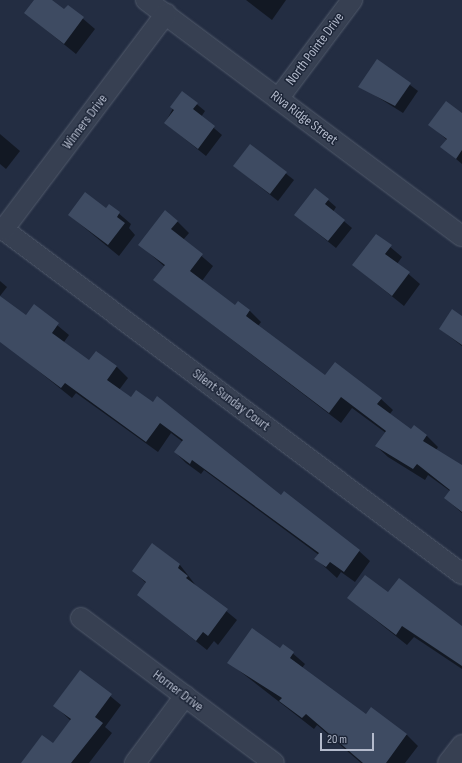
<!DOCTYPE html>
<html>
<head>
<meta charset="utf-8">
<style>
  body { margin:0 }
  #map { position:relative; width:462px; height:763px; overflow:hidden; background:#232d42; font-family:"Sofia Sans Condensed",sans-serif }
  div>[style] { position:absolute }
  .shadow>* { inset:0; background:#0007 }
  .building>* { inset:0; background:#3e4b62 }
  .roads { filter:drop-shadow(0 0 1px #525b6c) drop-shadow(0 0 1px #525b6c) }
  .minor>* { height:20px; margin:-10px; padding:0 10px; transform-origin:10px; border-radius:10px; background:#374052 }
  span { translate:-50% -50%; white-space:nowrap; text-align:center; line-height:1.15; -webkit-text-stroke:3px #1c2537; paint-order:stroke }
  .street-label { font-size:14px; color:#b4bbcc }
  .scale { position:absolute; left:320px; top:733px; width:54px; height:18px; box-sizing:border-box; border:2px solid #b4bbcc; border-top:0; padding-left:5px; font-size:12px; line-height:14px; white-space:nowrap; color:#b4bbcc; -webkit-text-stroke:3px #1c2537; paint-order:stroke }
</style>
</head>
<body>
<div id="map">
  <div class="shadow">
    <div style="clip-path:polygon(35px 0,50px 0,64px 11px,68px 6px,95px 29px,76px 54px,25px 13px)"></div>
    <div style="clip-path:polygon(246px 0,286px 0,272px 20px)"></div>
    <div style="clip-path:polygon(378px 61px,418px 91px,403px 113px,360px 86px)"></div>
    <div style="clip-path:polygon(182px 92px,205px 111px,201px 117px,222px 135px,206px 156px,165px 123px)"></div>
    <div style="clip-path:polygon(462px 114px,462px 164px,442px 147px,447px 140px,430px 125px)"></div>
    <div style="clip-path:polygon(0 134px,20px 151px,6px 169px,0 164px)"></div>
    <div style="clip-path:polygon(250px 145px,294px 180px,278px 201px,234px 166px)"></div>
    <div style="clip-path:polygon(328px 200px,336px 207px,333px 212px,352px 228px,336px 248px,295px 215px)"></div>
    <div style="clip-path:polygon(109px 205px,131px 224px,129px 228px,135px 235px,119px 256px,69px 215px,106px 209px)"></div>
    <div style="clip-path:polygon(177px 221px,189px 233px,183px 240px,213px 266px,202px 281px,235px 307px,239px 303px,250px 311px,261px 322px,258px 326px,325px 376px,335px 364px,381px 399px,393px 410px,389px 415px,411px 431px,414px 426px,427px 436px,438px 447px,436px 450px,462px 468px,462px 513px,445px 498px,450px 491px,428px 475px,425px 480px,388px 457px,376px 446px,386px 433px,352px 408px,341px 423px,154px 280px,165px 267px,140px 245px)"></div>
    <div style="clip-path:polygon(376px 235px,402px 257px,397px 264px,420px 284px,404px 306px,353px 265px)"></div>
    <div style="clip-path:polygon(0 281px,7px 287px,0 296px)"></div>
    <div style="clip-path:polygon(0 297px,26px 317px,34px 306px,69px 335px,64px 342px,90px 362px,97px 352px,117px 367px,128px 378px,119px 390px,359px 551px,370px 561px,355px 582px,341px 572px,337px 578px,316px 559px,319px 555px,204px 470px,201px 474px,186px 463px,175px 452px,183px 442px,171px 433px,158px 452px,76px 393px,72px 398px,0 340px)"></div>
    <div style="clip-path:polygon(462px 317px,462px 346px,440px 329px)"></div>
    <div style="clip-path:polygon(153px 544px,180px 565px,197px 587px,237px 620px,218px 645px,214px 641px,207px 650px,138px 595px,146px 583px,133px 571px)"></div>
    <div style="clip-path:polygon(388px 594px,462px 627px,462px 669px,414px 637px,407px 645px,348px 598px)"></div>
    <div style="clip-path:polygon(283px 645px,305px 664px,302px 668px,366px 716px,371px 708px,407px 735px,418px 746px,405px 763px,361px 763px,317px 725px,314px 729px,228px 662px,280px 649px)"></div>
    <div style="clip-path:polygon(81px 672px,121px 705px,105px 727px,112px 733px,89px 763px,22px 763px,53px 744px,71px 721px,55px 706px)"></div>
  </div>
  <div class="building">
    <div style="clip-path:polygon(34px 0,52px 0,64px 9px,68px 5px,84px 17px,64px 44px,24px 13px)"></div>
    <div style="clip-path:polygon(377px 59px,411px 83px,395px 106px,358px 87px)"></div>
    <div style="clip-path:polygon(182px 91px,198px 103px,193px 109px,215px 126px,198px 149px,164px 123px,174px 110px,170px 107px)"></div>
    <div style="clip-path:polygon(446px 101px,462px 113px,462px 150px,456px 159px,440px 147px,447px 139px,428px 125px)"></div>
    <div style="clip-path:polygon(250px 144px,287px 172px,270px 194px,233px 166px)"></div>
    <div style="clip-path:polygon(315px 188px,329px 199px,325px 204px,345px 220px,328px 241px,294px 215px)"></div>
    <div style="clip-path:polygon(85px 192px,106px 208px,109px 204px,120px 212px,117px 217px,125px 223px,108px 245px,68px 215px)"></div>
    <div style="clip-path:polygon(165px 210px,178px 221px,171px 229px,203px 254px,190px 271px,235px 305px,238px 301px,250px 310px,246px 316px,325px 375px,335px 362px,382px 398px,377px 404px,411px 429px,414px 425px,427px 435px,423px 441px,462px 465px,462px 512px,444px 498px,450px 490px,417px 464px,413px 469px,375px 446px,386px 431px,341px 397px,329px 413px,153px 280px,165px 265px,138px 245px)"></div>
    <div style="clip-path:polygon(376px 234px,392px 245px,385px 254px,410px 272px,392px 296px,352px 265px)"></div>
    <div style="clip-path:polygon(0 296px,26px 315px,34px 304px,59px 323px,52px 333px,89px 360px,96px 351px,117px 366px,107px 380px,131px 397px,136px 390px,153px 402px,157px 396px,281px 495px,284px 491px,360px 550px,344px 572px,330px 562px,326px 567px,314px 559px,319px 553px,192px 460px,190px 464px,174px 452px,183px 440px,160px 423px,146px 442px,65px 383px,61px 388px,0 342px)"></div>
    <div style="clip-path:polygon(452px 309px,462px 316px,462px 345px,439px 329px)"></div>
    <div style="clip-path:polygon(152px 543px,180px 564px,178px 568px,188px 576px,186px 578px,228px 609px,208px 636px,203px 632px,196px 641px,137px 595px,146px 582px,132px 571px)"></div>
    <div style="clip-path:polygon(365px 575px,388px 592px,399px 578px,462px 626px,462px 666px,402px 626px,396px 635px,347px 598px)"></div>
    <div style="clip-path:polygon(252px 628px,280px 648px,283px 644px,294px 652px,290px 658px,366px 714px,371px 707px,407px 734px,386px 763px,363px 763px,306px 714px,302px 718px,279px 701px,282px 698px,227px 663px)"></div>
    <div style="clip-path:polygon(80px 670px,112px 694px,95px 717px,103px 723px,71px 763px,21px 763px,42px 735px,53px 743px,71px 719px,53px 706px)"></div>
  </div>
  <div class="roads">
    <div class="minor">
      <div style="left:146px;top:0;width:394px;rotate:36.8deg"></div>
      <div style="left:278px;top:99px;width:124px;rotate:-53.2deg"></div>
      <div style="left:0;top:227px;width:578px;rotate:36.91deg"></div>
      <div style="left:3px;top:230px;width:271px;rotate:-53deg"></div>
      <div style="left:81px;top:618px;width:241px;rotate:36.9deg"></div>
      <div style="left:135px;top:763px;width:84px;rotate:-53.3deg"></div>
      <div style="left:448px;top:763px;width:23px;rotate:-52deg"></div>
    </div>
  </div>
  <div class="street-label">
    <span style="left:315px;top:49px;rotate:-53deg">North Pointe Drive</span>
    <span style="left:304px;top:118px;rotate:37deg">Riva Ridge Street</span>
    <span style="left:85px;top:122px;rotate:-53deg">Winners Drive</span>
    <span style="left:231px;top:400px;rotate:37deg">Silent Sunday Court</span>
    <span style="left:178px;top:691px;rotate:37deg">Horner Drive</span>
  </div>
  <div class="scale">20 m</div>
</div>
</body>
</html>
